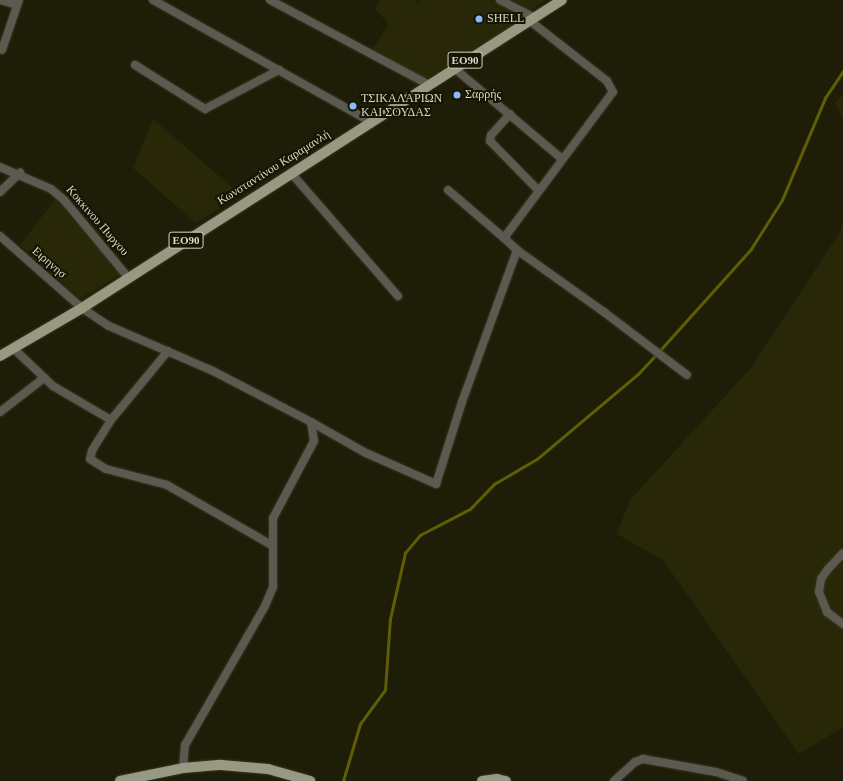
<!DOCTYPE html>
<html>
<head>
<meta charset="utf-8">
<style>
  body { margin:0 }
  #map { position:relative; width:843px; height:781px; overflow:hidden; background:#1e1e08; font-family:Georgia,serif }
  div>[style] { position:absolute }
  .built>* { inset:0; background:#282809 }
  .stream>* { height:2.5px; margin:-1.25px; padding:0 1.25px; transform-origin:1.25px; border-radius:1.25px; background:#5f5e04 }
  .roads { filter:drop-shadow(0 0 1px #383823) drop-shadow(0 0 1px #383823) }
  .minor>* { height:8px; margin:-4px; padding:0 4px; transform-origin:4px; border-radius:4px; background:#5a5a50 }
  .major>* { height:10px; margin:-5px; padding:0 5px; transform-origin:5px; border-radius:5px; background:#989982 }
  .dots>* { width:11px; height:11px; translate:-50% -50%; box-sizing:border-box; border:2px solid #151501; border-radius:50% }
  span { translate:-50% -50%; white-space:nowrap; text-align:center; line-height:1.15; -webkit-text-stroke:4px #151501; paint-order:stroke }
  .shield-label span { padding:1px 3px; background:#151501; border:1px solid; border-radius:3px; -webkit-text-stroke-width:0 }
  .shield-label { font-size:11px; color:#d8d8cb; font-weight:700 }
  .poi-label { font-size:12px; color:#d8d8cb }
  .left { translate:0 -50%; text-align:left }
  .street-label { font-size:12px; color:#d8d8cb }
</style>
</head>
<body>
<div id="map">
  <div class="built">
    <div style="clip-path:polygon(380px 0,414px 0,418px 3px,419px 0,493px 0,527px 18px,425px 80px,371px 51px,389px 24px,375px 9px)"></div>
    <div style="clip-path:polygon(511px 0,546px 0,530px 10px)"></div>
    <div style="clip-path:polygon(843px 94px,843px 120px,835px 103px)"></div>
    <div style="clip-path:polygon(153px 119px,241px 195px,196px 223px,133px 168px)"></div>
    <div style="clip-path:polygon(57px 197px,124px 272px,80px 299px,20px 245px)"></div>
    <div style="clip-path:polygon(843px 217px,843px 727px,799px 754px,663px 560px,617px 534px,630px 500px,750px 369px,840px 232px)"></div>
  </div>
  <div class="stream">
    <div style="left:343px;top:781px;width:59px;rotate:-73.4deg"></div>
    <div style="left:360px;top:724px;width:42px;rotate:-53.7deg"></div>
    <div style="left:385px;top:690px;width:71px;rotate:-86deg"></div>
    <div style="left:390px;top:619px;width:68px;rotate:-77.2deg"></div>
    <div style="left:405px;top:553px;width:23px;rotate:-50deg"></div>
    <div style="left:420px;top:535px;width:56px;rotate:-27.5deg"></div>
    <div style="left:470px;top:509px;width:35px;rotate:-46deg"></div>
    <div style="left:494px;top:484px;width:50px;rotate:-30.2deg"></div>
    <div style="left:537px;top:459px;width:132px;rotate:-40.1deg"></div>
    <div style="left:638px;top:374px;width:35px;rotate:-47deg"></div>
    <div style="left:662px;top:348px;width:133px;rotate:-48deg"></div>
    <div style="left:751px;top:249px;width:58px;rotate:-57.7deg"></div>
    <div style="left:782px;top:200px;width:111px;rotate:-67.1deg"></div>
    <div style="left:825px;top:98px;width:32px;rotate:-56deg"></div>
  </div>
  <div class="roads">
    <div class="minor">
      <div style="left:0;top:0;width:18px;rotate:16deg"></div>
      <div style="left:153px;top:0;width:250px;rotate:29.2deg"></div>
      <div style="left:270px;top:0;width:180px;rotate:28.1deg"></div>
      <div style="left:500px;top:0;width:38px;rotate:27deg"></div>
      <div style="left:2px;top:50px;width:53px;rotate:-71.2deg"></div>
      <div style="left:135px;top:65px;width:83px;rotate:32.2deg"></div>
      <div style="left:205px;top:109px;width:84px;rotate:-27.8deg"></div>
      <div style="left:454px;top:68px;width:140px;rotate:40.1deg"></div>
      <div style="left:510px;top:114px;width:28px;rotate:132deg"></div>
      <div style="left:491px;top:135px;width:6px;rotate:99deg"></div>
      <div style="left:490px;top:141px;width:69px;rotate:45.6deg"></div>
      <div style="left:0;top:167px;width:56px;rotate:23.3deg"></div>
      <div style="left:51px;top:189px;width:17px;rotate:40deg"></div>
      <div style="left:64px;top:200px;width:100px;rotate:50.3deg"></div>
      <div style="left:291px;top:173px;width:163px;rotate:49deg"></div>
      <div style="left:448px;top:190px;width:74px;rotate:40.6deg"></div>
      <div style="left:0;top:192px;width:28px;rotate:-44deg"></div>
      <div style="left:0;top:236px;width:109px;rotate:41.3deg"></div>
      <div style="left:82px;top:308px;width:32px;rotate:34deg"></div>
      <div style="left:109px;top:326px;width:113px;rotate:23.4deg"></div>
      <div style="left:213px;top:371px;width:110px;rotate:27.5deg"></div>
      <div style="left:311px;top:422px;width:19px;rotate:81deg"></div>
      <div style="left:314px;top:441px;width:87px;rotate:118deg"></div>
      <div style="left:273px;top:518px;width:69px;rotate:90deg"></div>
      <div style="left:273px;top:587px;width:21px;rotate:113deg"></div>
      <div style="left:265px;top:606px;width:160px;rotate:119.9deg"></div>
      <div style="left:185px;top:745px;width:23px;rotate:95deg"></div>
      <div style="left:517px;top:250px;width:107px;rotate:35.5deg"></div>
      <div style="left:604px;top:312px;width:104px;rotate:37.2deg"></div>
      <div style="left:13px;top:348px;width:55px;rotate:43.5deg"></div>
      <div style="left:53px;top:386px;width:67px;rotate:30.4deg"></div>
      <div style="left:168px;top:351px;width:89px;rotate:129.6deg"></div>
      <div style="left:111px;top:420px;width:36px;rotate:122deg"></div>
      <div style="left:92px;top:451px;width:8px;rotate:104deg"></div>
      <div style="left:90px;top:459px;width:19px;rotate:32deg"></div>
      <div style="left:106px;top:469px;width:63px;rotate:14.7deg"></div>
      <div style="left:167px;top:485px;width:122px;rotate:29.9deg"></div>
      <div style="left:0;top:412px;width:56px;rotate:-37.7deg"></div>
      <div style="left:311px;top:422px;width:63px;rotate:29.4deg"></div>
      <div style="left:366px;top:453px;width:77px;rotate:23.9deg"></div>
      <div style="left:436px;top:484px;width:86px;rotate:-72.4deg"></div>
      <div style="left:462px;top:402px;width:162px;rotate:-70.1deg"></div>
      <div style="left:517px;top:250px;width:18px;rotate:-137deg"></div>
      <div style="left:504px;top:238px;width:182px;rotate:-53.3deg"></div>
      <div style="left:613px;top:92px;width:13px;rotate:-119deg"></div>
      <div style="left:607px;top:81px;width:99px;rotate:-142deg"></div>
      <div style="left:843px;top:553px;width:22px;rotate:133deg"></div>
      <div style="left:828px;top:569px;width:12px;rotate:125deg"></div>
      <div style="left:821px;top:579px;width:13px;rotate:99deg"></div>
      <div style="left:819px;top:592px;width:22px;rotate:68deg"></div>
      <div style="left:827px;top:612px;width:20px;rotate:37deg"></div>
      <div style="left:614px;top:781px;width:28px;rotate:-42deg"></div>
      <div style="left:635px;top:762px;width:9px;rotate:-21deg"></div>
      <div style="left:643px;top:759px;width:74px;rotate:10.1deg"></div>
      <div style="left:716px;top:772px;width:28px;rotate:18deg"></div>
    </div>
    <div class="major">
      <div style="left:0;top:356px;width:95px;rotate:-30.3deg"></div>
      <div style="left:82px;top:308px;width:570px;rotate:-32.69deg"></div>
      <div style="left:120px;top:781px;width:64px;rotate:-11.7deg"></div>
      <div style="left:183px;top:768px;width:38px;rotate:-5deg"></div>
      <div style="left:221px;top:765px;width:47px;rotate:4.9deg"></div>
      <div style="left:268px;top:769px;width:44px;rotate:15.9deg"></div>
      <div style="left:482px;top:781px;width:15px;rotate:-8deg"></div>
      <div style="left:497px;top:779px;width:9px;rotate:13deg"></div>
    </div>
  </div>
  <div class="dots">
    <div style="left:479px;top:19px;background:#8db9fc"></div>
    <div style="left:457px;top:95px;background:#8db9fc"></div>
    <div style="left:353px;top:106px;background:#8db9fc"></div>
  </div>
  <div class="shield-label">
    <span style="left:465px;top:60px">ΕΟ90</span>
    <span style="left:186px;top:240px">ΕΟ90</span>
  </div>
  <div class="poi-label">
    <span class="left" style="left:487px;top:19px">SHELL</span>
    <span class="left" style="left:465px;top:95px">Σαρρής</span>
    <span class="left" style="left:361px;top:106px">ΤΣΙΚΑΛΑΡΙΩΝ<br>ΚΑΙ ΣΟΥΔΑΣ</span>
  </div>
  <div class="street-label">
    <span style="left:274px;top:168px;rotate:-32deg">Κωνσταντίνου Καραμανλή</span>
    <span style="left:97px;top:221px;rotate:49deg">Κοκκινου Πυργου</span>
    <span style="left:49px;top:263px;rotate:41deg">Ειρηνησ</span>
  </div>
</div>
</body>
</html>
